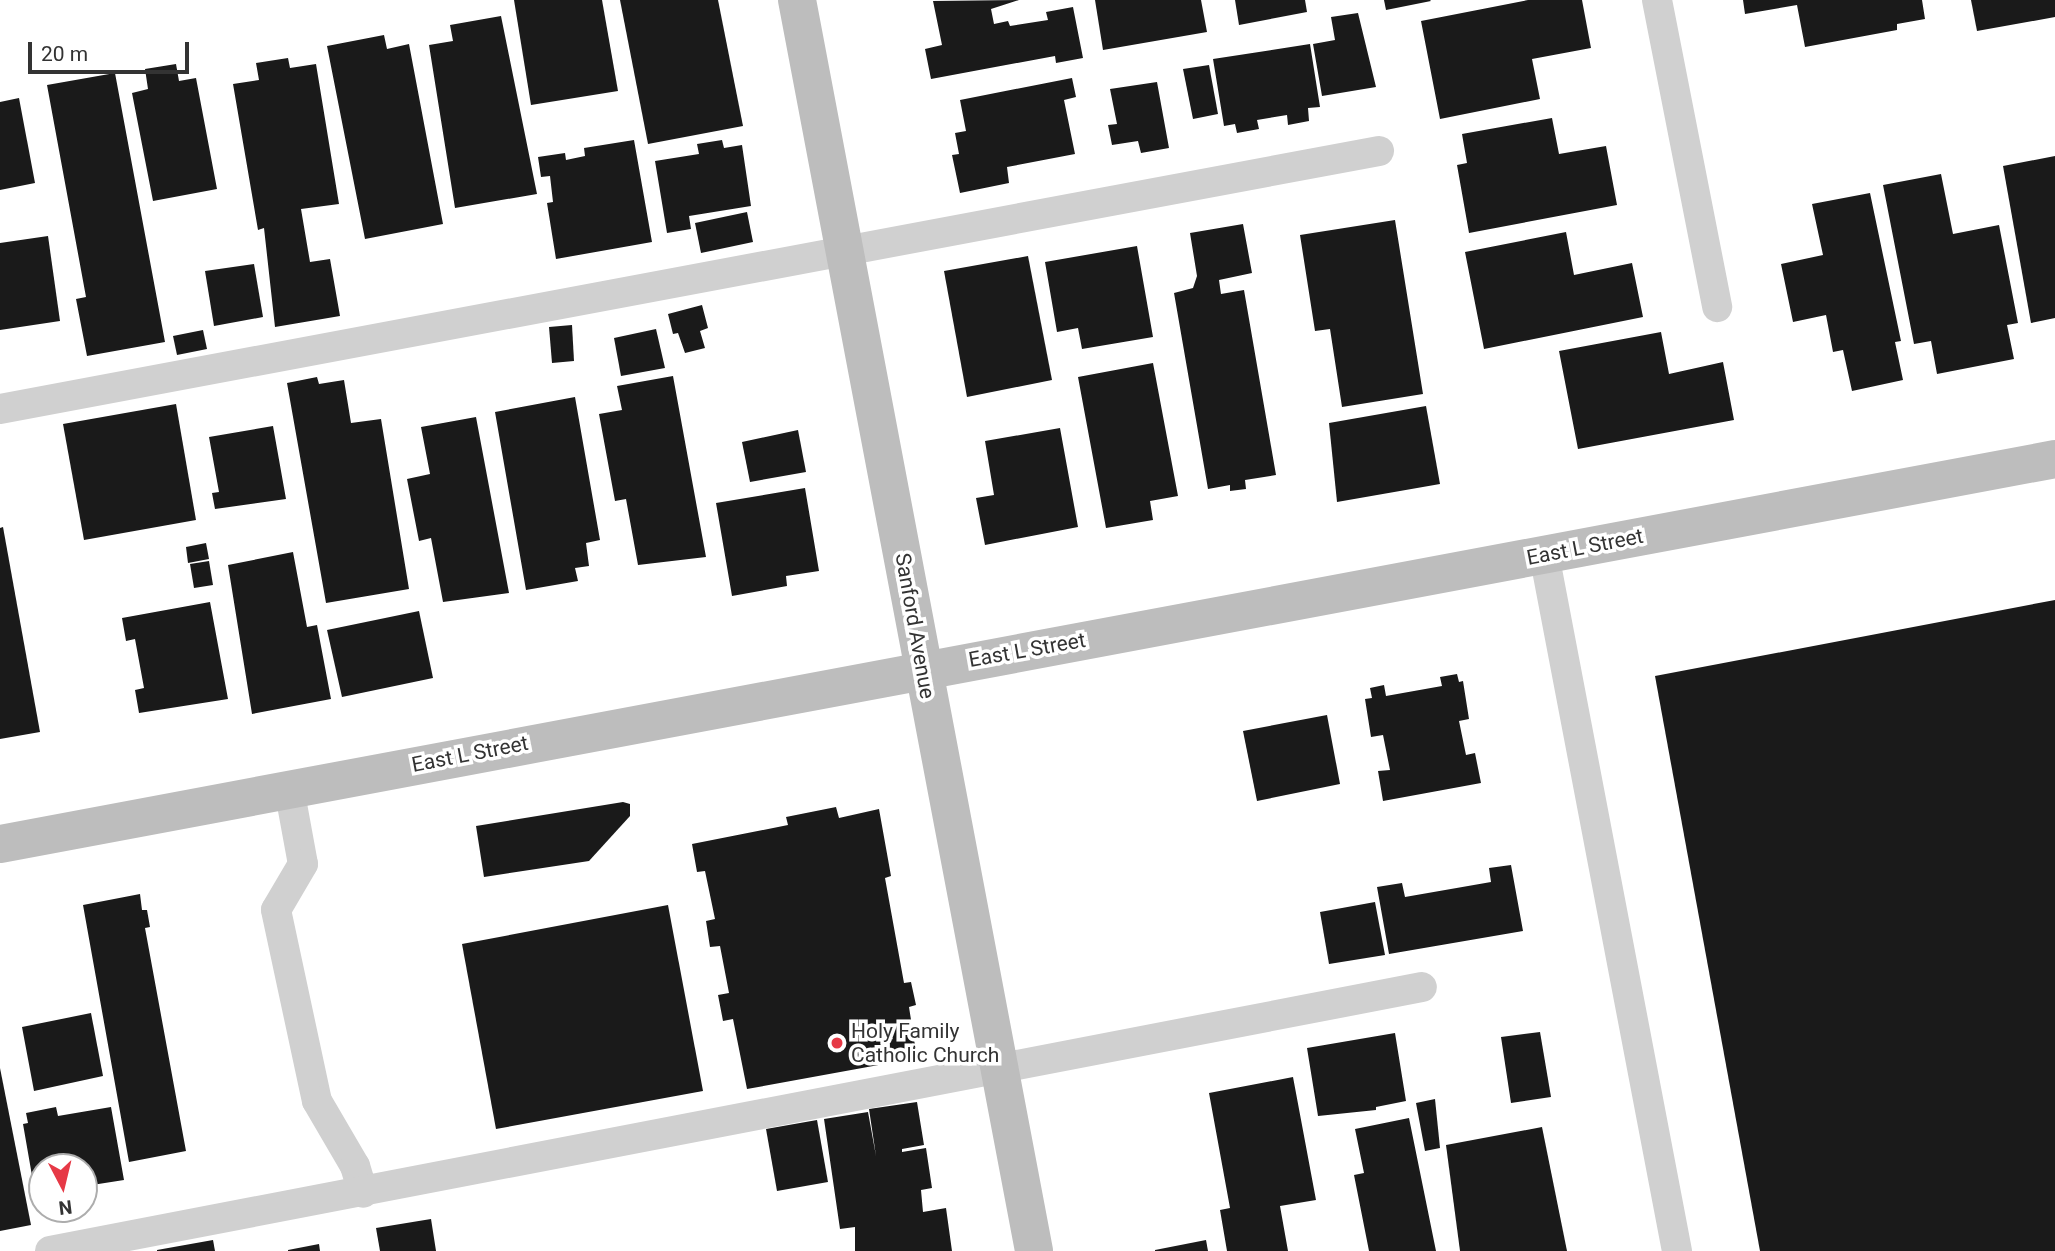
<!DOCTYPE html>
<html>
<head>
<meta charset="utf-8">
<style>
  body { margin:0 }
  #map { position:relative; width:2055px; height:1251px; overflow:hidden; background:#fff; font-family:Roboto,sans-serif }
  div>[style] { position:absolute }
  .building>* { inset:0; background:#1a1a1a }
  .lane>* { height:30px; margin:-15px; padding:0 15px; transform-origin:15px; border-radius:15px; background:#d0d0d0 }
  .secondary>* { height:38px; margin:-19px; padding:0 19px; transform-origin:19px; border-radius:19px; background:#bdbdbd }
  .dots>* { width:19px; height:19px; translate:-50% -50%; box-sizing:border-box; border:4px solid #fff; border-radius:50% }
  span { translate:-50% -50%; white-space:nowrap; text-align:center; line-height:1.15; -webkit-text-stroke:7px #fff; paint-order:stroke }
  .street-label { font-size:21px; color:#333 }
  .poi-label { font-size:21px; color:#333 }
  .left { translate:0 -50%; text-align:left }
  .north { position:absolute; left:28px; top:1153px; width:70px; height:70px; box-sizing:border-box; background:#fff; border:2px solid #adadad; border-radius:50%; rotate:173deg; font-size:19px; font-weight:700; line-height:28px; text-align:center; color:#333 }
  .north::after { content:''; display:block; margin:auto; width:24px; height:32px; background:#e63946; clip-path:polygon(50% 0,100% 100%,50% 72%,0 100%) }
  .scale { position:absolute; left:28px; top:42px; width:161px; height:32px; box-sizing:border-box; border:4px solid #333; border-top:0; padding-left:9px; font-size:21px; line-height:24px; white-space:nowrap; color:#333; -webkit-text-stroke:5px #fff; paint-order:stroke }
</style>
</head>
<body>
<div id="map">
  <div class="building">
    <div style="clip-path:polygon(514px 0,602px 0,618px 91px,531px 105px)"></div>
    <div style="clip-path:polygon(620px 0,718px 0,743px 126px,648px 144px)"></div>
    <div style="clip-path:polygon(1019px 0,991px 9px,994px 24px,1008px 21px,1010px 26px,1048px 20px,1046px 12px,1073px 7px,1083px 58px,1056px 63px,1055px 56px,931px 79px,925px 49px,942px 45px,933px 1px)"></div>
    <div style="clip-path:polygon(1095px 0,1201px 0,1207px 32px,1103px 50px)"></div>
    <div style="clip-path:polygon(1235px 0,1305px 0,1307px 12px,1239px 25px)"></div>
    <div style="clip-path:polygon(1384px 0,1430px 0,1431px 1px,1386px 10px)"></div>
    <div style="clip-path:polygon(1528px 0,1582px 0,1591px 48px,1532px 59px,1540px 99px,1440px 119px,1421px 21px)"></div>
    <div style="clip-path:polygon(1743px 0,1922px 0,1925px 19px,1897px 24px,1897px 30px,1805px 47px,1797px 5px,1745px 14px)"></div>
    <div style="clip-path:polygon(1971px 0,2055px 0,2055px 17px,1977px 31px)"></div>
    <div style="clip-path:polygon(1358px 13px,1376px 87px,1322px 96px,1313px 44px,1335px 40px,1331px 17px)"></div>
    <div style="clip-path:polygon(501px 16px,537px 194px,455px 208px,429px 45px,453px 41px,450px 25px)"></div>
    <div style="clip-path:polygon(384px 35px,387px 49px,409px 44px,443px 224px,365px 239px,327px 46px)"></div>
    <div style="clip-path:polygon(1310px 44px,1320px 107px,1308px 108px,1309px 121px,1288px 125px,1287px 115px,1257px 120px,1259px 129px,1237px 133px,1235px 124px,1224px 126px,1213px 59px)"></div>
    <div style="clip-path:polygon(288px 58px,290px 68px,316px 64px,339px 204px,301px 209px,310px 262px,330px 259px,340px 316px,275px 327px,264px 228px,258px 230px,233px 84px,259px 80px,256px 63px)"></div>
    <div style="clip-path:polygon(176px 64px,179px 81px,196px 78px,217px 189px,153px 201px,132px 93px,148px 89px,145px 69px)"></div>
    <div style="clip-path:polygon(1209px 65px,1218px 114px,1193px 119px,1183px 69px)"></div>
    <div style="clip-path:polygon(115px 73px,165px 342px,87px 356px,76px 299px,86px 297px,47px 85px)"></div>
    <div style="clip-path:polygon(1072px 78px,1076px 97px,1064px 100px,1075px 154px,1007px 167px,1009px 183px,960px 193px,952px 155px,959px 154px,955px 133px,966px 131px,960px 100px)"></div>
    <div style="clip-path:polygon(1157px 82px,1169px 148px,1141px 153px,1138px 141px,1112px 145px,1108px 125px,1117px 124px,1110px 89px)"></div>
    <div style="clip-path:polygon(19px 98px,35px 183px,0 190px,0 102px)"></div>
    <div style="clip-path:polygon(1552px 118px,1559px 154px,1606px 146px,1617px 205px,1469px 233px,1457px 165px,1467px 163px,1462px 134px)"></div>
    <div style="clip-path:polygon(634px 140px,652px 242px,556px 259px,547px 203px,553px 202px,550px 176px,541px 177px,538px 157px,565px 153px,566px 160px,585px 156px,584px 148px)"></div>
    <div style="clip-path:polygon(722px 140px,724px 148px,742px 145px,751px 206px,689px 216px,691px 229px,667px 233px,655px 161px,699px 154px,697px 144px)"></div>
    <div style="clip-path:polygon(2055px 156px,2055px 318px,2031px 323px,2003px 166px)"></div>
    <div style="clip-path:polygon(1941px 174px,1953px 234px,1999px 225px,2018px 323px,2007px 325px,2014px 359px,1937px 374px,1931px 341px,1914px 344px,1883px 185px)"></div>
    <div style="clip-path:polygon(1870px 193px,1901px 341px,1895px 342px,1903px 380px,1852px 391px,1843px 350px,1833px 352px,1826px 315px,1793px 322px,1781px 264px,1823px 255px,1812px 204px)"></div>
    <div style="clip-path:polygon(747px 212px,753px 242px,701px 253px,695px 223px)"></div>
    <div style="clip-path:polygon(1395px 220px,1423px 394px,1342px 407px,1330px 329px,1315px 331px,1300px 235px)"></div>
    <div style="clip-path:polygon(1243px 224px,1252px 273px,1219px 280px,1221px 294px,1244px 290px,1276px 475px,1245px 480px,1246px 489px,1230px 491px,1230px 485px,1208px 489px,1174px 293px,1193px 288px,1197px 276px,1190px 233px)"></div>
    <div style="clip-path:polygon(1566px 232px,1574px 275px,1632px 263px,1643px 317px,1484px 349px,1465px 252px)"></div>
    <div style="clip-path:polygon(48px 236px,60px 321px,0 330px,0 243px)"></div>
    <div style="clip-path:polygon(1137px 246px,1153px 337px,1082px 349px,1078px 328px,1057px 332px,1045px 262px)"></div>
    <div style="clip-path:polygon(1028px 256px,1052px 380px,967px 397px,944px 271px)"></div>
    <div style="clip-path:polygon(254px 264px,263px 317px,214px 326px,205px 271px)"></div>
    <div style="clip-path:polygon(702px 305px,708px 328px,700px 331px,705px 348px,685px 353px,678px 333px,673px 334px,668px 314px)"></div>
    <div style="clip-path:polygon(572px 325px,574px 361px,552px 363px,549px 327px)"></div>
    <div style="clip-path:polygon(656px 329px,665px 368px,621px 376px,614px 338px)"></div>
    <div style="clip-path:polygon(203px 330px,207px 349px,177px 355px,173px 336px)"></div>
    <div style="clip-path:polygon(1661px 332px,1669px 374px,1723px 362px,1734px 420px,1578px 449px,1559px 351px)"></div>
    <div style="clip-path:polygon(1153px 363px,1178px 496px,1150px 501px,1153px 520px,1106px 528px,1078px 377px)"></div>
    <div style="clip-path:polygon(673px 376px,706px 557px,638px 565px,626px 499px,615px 501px,599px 414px,622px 410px,617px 386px)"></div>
    <div style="clip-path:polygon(317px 377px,319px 384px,344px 380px,351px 423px,381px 419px,409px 589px,326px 603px,287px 383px)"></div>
    <div style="clip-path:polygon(575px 397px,600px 540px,586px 543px,589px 566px,575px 568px,578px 581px,526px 590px,495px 412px)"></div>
    <div style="clip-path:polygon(176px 404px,196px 520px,84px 540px,63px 424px)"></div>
    <div style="clip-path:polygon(1426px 406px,1440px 484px,1337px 502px,1329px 423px)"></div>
    <div style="clip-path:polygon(476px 417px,509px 593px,443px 602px,431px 538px,419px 541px,407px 479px,430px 474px,421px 427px)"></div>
    <div style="clip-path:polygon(273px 426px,286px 499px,215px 509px,212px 493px,219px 492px,209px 437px)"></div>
    <div style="clip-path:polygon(1060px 428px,1078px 527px,985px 545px,976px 498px,994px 495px,985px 441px)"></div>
    <div style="clip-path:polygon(798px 430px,806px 472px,750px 482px,742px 442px)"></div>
    <div style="clip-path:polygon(805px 488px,819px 571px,786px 576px,787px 586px,732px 596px,716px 503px)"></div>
    <div style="clip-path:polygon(3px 527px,40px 732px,0 739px,0 528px)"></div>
    <div style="clip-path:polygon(206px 543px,209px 559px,188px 563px,186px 547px)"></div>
    <div style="clip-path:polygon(293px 552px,307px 627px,317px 625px,331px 699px,252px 714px,228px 565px)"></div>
    <div style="clip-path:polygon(209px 561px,213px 585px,194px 588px,190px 564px)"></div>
    <div style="clip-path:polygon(2055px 600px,2055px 1251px,1760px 1251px,1655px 676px)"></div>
    <div style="clip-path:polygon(210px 602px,228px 699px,139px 713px,135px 690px,144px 688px,135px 639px,126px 641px,122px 618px)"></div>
    <div style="clip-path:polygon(419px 611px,433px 678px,342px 697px,327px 630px)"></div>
    <div style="clip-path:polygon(1457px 674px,1459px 682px,1463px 681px,1469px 719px,1459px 721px,1466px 755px,1475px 753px,1481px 783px,1383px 801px,1378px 771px,1390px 770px,1383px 735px,1371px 737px,1365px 699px,1372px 698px,1370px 688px,1384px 685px,1386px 696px,1442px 686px,1440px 677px)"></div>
    <div style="clip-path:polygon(1327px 715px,1340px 784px,1257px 801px,1243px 731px)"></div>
    <div style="clip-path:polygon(623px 802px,630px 804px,630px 816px,589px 861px,484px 877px,476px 826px)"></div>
    <div style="clip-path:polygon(836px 807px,839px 818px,879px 809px,891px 876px,885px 878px,904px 983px,911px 982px,916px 1005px,909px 1007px,917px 1058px,747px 1089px,733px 1019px,723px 1021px,718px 995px,729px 993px,720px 946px,710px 947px,706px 921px,715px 919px,705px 871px,697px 872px,692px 844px,788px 825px,786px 817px)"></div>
    <div style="clip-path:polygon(1511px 865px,1523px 931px,1389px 954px,1377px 887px,1402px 883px,1405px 897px,1491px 882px,1489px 868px)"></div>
    <div style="clip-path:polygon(140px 894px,142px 910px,147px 910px,150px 927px,145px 928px,186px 1151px,129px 1162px,83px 905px)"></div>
    <div style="clip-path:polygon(1375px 902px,1385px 955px,1329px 964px,1320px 912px)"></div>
    <div style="clip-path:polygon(668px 905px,703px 1091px,496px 1129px,462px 944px)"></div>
    <div style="clip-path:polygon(91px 1013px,103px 1076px,34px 1091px,22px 1027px)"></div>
    <div style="clip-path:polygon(1540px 1032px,1551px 1097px,1511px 1103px,1501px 1037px)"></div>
    <div style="clip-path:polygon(1395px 1033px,1406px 1101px,1376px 1107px,1376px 1110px,1318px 1116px,1307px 1048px)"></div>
    <div style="clip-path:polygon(0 1068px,31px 1225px,0 1231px)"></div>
    <div style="clip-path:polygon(1293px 1077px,1316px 1200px,1280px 1206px,1288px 1251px,1227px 1251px,1220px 1210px,1230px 1208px,1209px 1093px)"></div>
    <div style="clip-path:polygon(1435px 1099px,1440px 1148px,1425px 1151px,1416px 1103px)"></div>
    <div style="clip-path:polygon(917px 1102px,924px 1145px,902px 1149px,902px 1152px,926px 1148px,932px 1188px,921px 1190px,923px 1212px,946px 1208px,952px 1251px,855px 1251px,855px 1227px,840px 1229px,824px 1119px,868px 1112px,876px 1156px,869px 1109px)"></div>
    <div style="clip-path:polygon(56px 1107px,58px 1116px,111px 1107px,124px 1180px,92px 1185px,88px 1164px,42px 1167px,42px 1192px,35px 1193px,23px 1124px,28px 1123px,26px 1113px)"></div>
    <div style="clip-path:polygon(1409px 1118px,1436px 1251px,1369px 1251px,1354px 1175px,1364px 1173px,1355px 1129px)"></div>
    <div style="clip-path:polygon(817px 1120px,828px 1182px,777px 1191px,766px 1129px)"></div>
    <div style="clip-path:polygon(1542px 1127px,1567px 1251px,1460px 1251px,1446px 1145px)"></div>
    <div style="clip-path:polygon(431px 1219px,436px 1251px,380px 1251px,376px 1228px)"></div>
    <div style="clip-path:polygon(213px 1240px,215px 1251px,157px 1251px,157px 1250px)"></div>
    <div style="clip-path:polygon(1206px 1240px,1208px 1251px,1155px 1251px,1155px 1250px)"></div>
    <div style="clip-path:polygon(319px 1244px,320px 1251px,288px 1251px,288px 1250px)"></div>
  </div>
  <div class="lane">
    <div style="left:1657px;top:0;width:313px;rotate:78.9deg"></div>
    <div style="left:0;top:409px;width:1403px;rotate:-10.6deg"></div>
    <div style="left:1544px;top:554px;width:710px;rotate:79.2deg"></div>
    <div style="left:289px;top:788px;width:77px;rotate:79.6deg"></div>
    <div style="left:303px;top:864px;width:53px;rotate:120.4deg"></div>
    <div style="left:276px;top:910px;width:195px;rotate:77.9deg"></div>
    <div style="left:317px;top:1101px;width:75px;rotate:59.7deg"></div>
    <div style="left:355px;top:1166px;width:28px;rotate:73deg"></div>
    <div style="left:50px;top:1251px;width:1397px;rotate:-10.89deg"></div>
  </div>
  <div class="secondary">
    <div style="left:797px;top:0;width:1273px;rotate:79.27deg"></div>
    <div style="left:0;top:844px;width:2091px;rotate:-10.61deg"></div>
  </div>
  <div class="dots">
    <div style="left:837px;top:1043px;background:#e63946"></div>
  </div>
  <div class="street-label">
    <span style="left:1585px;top:547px;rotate:-11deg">East L Street</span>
    <span style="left:915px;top:626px;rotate:80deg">Sanford Avenue</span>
    <span style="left:1027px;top:650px;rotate:-10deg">East L Street</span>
    <span style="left:470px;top:754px;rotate:-11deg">East L Street</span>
  </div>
  <div class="poi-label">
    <span class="left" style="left:851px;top:1043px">Holy Family<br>Catholic Church</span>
  </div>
  <div class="north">N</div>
  <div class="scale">20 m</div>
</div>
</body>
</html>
